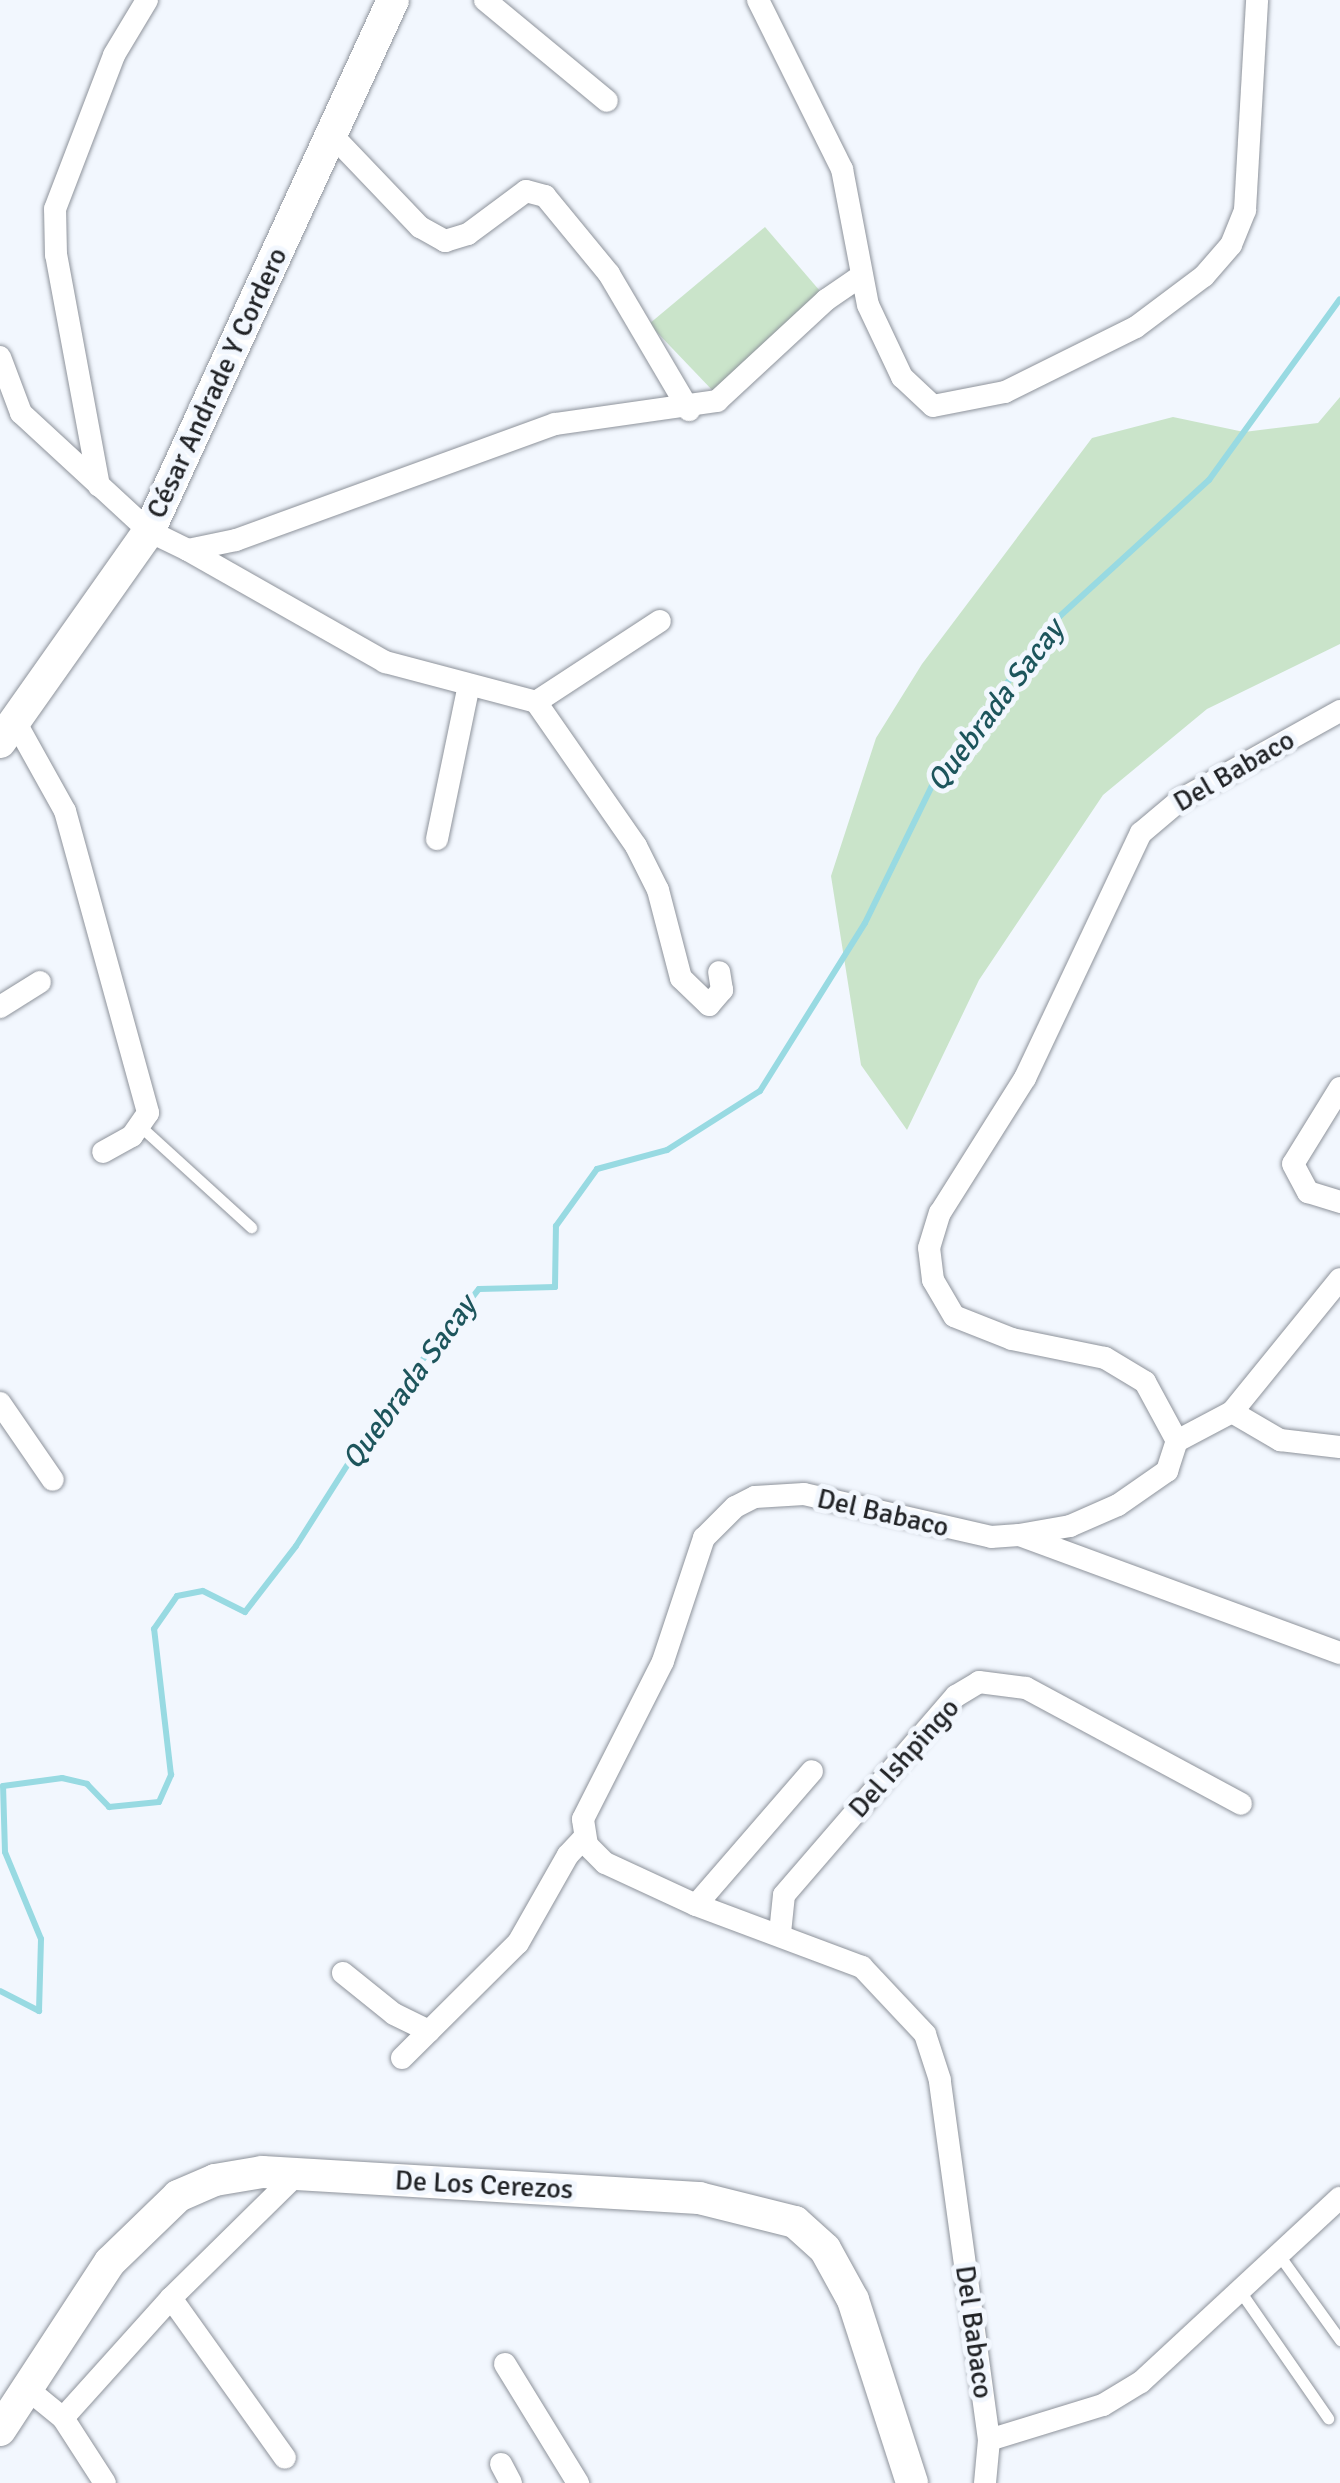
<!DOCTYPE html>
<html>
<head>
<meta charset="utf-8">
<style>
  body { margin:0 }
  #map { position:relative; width:1340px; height:2483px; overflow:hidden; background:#f2f7fe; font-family:Signika,sans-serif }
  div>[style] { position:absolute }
  .green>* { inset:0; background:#cae4ca }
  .stream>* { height:6px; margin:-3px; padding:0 3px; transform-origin:3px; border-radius:3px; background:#98dae2 }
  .roads { filter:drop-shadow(0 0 2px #8e939b) drop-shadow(0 0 2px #8e939b) }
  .lane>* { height:11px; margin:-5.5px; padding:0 5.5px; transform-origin:5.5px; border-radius:5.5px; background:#fff }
  .street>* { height:22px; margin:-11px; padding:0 11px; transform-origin:11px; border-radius:11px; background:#fff }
  .secondary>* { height:32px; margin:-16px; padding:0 16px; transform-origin:16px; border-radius:16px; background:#fff }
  span { translate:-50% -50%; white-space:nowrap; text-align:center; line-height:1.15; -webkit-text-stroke:10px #f2f7fe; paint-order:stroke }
  .street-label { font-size:28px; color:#212326 }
  .water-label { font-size:30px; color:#1d555c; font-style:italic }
</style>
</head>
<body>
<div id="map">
  <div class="green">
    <div style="clip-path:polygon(765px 227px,820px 291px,714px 392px,649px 324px)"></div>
    <div style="clip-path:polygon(1340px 397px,1340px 644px,1207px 709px,1103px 795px,979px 980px,907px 1130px,861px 1065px,831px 876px,876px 738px,922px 664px,1092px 438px,1173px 417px,1244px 432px,1318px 423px)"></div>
  </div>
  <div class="stream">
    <div style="left:0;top:1991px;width:44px;rotate:27.1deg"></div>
    <div style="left:39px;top:2011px;width:72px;rotate:-88.4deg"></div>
    <div style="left:41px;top:1939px;width:94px;rotate:-112.5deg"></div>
    <div style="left:5px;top:1852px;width:66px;rotate:-91.7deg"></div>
    <div style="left:3px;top:1786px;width:60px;rotate:-7.7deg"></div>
    <div style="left:62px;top:1778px;width:26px;rotate:13deg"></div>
    <div style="left:87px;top:1784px;width:32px;rotate:46deg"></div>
    <div style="left:109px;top:1807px;width:50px;rotate:-5.7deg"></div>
    <div style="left:159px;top:1802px;width:30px;rotate:-66deg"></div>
    <div style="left:171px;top:1775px;width:147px;rotate:-96.6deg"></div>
    <div style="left:154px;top:1629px;width:40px;rotate:-55.1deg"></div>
    <div style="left:177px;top:1596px;width:26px;rotate:-11deg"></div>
    <div style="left:203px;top:1591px;width:47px;rotate:26.6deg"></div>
    <div style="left:245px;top:1612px;width:83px;rotate:-52.3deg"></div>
    <div style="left:296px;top:1546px;width:159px;rotate:-57.6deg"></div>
    <div style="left:381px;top:1412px;width:157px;rotate:-51.5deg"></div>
    <div style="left:479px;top:1289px;width:76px;rotate:-1.5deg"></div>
    <div style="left:555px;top:1287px;width:61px;rotate:-89.1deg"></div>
    <div style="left:556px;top:1226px;width:70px;rotate:-54.3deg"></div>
    <div style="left:597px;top:1169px;width:73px;rotate:-15.2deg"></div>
    <div style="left:667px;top:1150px;width:110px;rotate:-32.4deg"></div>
    <div style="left:760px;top:1091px;width:198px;rotate:-58deg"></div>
    <div style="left:865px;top:923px;width:174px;rotate:-64deg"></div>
    <div style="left:941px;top:767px;width:192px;rotate:-51.8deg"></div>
    <div style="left:1060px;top:616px;width:202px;rotate:-42.4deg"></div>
    <div style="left:1209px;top:480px;width:223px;rotate:-54.1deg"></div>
  </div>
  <div class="roads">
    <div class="lane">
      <div style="left:141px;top:1127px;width:149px;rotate:42.3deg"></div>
      <div style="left:1279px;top:2255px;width:105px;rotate:54.3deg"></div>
      <div style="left:1240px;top:2291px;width:155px;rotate:55.3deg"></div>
    </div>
    <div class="street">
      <div style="left:485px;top:0;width:158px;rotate:39.6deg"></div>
      <div style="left:758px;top:0;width:189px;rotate:63.6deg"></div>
      <div style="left:842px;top:169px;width:138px;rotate:79.2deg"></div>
      <div style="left:868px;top:305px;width:80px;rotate:64.7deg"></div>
      <div style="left:902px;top:377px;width:42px;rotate:43.1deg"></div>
      <div style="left:933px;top:406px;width:73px;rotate:-11deg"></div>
      <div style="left:1005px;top:392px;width:146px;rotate:-26.4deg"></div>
      <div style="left:1136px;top:327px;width:85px;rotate:-36.9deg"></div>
      <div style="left:1204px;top:276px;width:41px;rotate:-48.9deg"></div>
      <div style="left:1231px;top:245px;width:38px;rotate:-68deg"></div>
      <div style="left:1245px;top:210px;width:210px;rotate:-86.7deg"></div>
      <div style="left:331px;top:134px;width:129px;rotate:46.3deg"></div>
      <div style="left:420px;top:227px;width:29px;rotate:29deg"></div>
      <div style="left:445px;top:241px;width:24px;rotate:-17deg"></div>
      <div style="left:468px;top:234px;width:72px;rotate:-36.6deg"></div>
      <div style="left:526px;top:191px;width:20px;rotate:15deg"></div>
      <div style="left:545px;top:196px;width:101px;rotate:50.6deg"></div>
      <div style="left:609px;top:274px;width:158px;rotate:59.5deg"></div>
      <div style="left:0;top:357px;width:60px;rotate:69.4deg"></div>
      <div style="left:21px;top:413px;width:174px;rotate:42.7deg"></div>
      <div style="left:149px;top:531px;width:43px;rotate:26deg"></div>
      <div style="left:188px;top:550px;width:49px;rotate:-11.8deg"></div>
      <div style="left:236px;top:540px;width:339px;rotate:-20deg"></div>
      <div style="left:555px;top:424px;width:164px;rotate:-8.1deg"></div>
      <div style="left:717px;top:401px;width:149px;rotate:-42.8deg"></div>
      <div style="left:826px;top:300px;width:42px;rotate:-34.4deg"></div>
      <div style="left:99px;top:486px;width:235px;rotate:-100.5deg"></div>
      <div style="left:56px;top:255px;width:46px;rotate:-91.2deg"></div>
      <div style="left:55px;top:209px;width:165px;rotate:-69deg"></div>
      <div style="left:114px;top:55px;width:64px;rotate:-59deg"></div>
      <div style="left:188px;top:550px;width:227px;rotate:29.6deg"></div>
      <div style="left:385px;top:662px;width:156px;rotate:14.8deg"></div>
      <div style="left:536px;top:702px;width:175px;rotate:55.2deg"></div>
      <div style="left:636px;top:846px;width:49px;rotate:63.4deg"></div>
      <div style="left:658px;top:890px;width:91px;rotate:75.4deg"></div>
      <div style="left:681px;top:978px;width:39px;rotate:44deg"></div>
      <div style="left:709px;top:1005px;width:20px;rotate:-49deg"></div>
      <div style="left:722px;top:990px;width:18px;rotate:-99deg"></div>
      <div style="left:536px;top:702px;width:148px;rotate:-33.2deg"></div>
      <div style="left:16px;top:723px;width:101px;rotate:60.9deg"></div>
      <div style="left:65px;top:811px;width:313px;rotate:74.6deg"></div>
      <div style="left:148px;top:1113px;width:28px;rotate:125deg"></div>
      <div style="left:132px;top:1136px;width:33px;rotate:151deg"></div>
      <div style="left:437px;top:839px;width:153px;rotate:-78.3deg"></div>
      <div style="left:0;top:1007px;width:47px;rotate:-32deg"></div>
      <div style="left:1340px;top:1088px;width:89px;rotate:121.7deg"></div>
      <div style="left:1293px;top:1164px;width:32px;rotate:62deg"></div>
      <div style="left:1308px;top:1192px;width:34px;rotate:17deg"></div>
      <div style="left:0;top:1403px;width:93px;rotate:55.5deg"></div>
      <div style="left:1232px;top:1412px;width:56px;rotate:30.3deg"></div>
      <div style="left:1280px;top:1440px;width:60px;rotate:6.7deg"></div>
      <div style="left:1177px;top:1441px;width:62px;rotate:-27.8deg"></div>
      <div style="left:1232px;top:1412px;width:171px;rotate:-50.9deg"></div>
      <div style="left:1022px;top:1536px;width:339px;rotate:20.2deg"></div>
      <div style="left:696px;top:1905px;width:177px;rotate:-49.1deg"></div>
      <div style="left:780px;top:1933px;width:38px;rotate:-84deg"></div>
      <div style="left:784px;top:1895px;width:263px;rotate:-49.2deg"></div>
      <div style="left:956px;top:1696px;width:27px;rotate:-31deg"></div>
      <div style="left:979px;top:1682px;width:47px;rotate:7.3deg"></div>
      <div style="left:1026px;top:1688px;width:244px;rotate:28.3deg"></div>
      <div style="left:343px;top:1973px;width:65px;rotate:38.8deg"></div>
      <div style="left:394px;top:2014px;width:39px;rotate:26deg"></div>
      <div style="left:402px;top:2058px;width:163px;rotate:-44.8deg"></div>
      <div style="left:518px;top:1943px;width:101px;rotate:-60.4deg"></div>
      <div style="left:568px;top:1855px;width:23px;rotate:-47deg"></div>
      <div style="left:171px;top:2298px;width:196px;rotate:54.5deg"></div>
      <div style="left:505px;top:2364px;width:140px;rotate:58.5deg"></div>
      <div style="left:25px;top:2387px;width:49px;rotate:39.2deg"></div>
      <div style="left:63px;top:2418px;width:77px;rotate:57.1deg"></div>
      <div style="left:63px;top:2418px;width:161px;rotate:-48deg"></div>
      <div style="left:171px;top:2298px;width:177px;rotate:-44.5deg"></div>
      <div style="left:989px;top:2440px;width:119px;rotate:-17.1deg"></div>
      <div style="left:1103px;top:2405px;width:44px;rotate:-31.2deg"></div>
      <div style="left:1141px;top:2382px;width:271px;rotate:-42.8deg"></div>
      <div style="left:501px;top:2464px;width:21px;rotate:62deg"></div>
      <div style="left:985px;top:2483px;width:43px;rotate:-84.7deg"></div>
      <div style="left:989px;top:2440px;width:363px;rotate:-97.8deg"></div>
      <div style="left:940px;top:2080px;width:48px;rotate:-108.1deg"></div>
      <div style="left:925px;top:2034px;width:92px;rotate:-133.2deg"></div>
      <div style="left:862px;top:1967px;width:177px;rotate:-159.5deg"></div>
      <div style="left:696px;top:1905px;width:100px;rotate:-155.2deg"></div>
      <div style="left:605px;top:1863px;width:25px;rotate:-135deg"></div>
      <div style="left:587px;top:1845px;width:26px;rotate:-99deg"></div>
      <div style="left:583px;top:1819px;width:177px;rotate:-63.1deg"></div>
      <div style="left:663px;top:1661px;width:130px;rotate:-71.6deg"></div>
      <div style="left:704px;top:1538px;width:44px;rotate:-45deg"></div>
      <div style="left:735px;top:1507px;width:22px;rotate:-27deg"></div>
      <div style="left:755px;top:1497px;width:49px;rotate:-3.5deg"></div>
      <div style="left:804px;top:1494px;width:192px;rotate:12.9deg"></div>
      <div style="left:991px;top:1537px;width:28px;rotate:-4deg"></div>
      <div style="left:1019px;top:1535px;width:52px;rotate:-10deg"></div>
      <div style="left:1070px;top:1526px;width:52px;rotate:-23.6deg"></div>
      <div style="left:1118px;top:1505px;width:60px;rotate:-34.8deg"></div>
      <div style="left:1167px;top:1471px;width:32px;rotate:-72deg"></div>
      <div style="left:1177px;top:1441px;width:67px;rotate:-118.5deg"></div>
      <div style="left:1145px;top:1382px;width:47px;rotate:-149deg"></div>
      <div style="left:1105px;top:1358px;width:95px;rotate:-168.5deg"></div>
      <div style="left:1012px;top:1339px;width:62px;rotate:-158.4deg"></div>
      <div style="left:954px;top:1316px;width:42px;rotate:-120.3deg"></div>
      <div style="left:933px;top:1280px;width:32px;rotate:-97deg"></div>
      <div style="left:929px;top:1248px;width:37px;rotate:-73deg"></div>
      <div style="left:940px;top:1213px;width:160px;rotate:-57.8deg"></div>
      <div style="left:1025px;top:1078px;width:271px;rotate:-64.7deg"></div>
      <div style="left:1141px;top:833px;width:51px;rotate:-40.2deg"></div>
      <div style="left:1180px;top:800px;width:183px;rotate:-29.1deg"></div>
    </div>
    <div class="secondary">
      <div style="left:0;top:742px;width:258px;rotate:-54.8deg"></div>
      <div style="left:149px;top:531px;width:584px;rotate:-65.32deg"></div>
      <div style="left:0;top:2430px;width:201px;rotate:-56.8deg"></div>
      <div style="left:110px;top:2262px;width:95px;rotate:-44.1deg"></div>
      <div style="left:178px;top:2196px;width:40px;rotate:-23.4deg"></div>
      <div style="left:215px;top:2180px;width:48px;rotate:-9.7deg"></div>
      <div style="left:262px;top:2172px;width:438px;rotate:3.4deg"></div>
      <div style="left:699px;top:2198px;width:99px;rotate:14deg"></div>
      <div style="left:795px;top:2222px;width:40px;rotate:42deg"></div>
      <div style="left:825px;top:2249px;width:58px;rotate:61.2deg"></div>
      <div style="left:853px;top:2300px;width:192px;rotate:72.1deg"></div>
    </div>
  </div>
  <div class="street-label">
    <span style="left:217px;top:383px;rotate:-65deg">César Andrade Y Cordero</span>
    <span style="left:1234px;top:771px;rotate:-30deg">Del Babaco</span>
    <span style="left:883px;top:1513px;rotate:13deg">Del Babaco</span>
    <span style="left:904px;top:1758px;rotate:-48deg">Del Ishpingo</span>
    <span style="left:484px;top:2185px;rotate:3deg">De Los Cerezos</span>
    <span style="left:974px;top:2332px;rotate:82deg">Del Babaco</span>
  </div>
  <div class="water-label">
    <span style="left:996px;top:706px;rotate:-53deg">Quebrada Sacay</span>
    <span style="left:410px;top:1383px;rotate:-54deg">Quebrada Sacay</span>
  </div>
</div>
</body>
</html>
